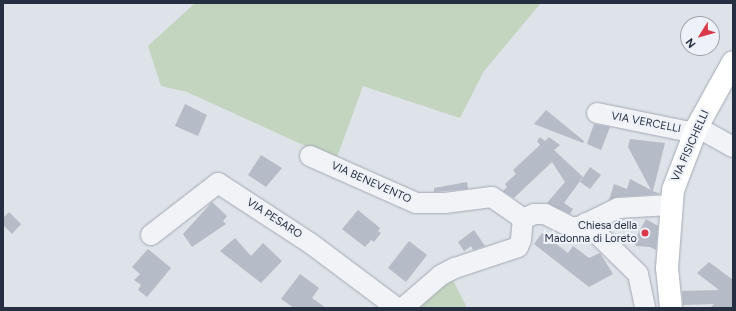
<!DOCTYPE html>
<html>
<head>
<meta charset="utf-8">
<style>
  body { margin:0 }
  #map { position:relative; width:736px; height:311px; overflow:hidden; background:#dee2e9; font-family:Figtree,sans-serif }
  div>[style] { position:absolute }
  .green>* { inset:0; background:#c3d4bf }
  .building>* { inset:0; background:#b5bbc7 }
  .roads { filter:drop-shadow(0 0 1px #a3a9b4) drop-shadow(0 0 1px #a3a9b4) }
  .minor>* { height:20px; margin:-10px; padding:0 10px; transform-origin:10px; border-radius:10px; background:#f2f3f7 }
  .major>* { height:22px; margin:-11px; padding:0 11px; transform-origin:11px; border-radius:11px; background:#fff }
  .dots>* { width:11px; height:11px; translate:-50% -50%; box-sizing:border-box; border:2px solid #eef1f7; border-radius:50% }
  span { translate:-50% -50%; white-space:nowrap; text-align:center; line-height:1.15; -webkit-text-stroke:4px #eef1f7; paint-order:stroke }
  .street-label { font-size:11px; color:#262f42 }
  .poi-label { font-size:11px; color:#262f42 }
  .right { translate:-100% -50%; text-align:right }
  .frame { position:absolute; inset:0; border:4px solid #262f42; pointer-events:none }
  .north { position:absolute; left:680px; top:16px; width:40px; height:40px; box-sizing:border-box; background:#eef1f7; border:1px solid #9ea3af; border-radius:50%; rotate:233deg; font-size:11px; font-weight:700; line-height:16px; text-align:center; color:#262f42 }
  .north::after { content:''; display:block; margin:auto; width:14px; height:18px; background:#d93949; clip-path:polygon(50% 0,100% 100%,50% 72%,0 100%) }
</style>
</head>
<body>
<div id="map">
  <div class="green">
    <div style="clip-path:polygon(195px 3px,541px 3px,484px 71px,460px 118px,363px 86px,336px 160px,187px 92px,161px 86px,148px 46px)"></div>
    <div style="clip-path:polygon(450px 274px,467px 308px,418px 308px)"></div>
  </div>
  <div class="building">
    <div style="clip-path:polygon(185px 104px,207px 115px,198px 136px,175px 126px)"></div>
    <div style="clip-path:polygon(546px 110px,584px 141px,583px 143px,534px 124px)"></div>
    <div style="clip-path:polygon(594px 124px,610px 127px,601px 150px,587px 144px)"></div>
    <div style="clip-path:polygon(540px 137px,545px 141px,549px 137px,560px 145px,554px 150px,583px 177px,564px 203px,573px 209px,570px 214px,547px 203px,565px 182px,552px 162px,514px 198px,503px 191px,507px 187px,505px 184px,516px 174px,513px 170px,540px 145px,537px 141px)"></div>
    <div style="clip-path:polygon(630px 139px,665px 143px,653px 191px,660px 194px,617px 197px,609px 200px,614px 184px,627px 189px,630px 179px,651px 190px,628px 147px)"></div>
    <div style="clip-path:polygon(261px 155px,282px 168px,266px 187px,248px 175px)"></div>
    <div style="clip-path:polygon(590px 167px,601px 175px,590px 189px,580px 182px)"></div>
    <div style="clip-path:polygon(467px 182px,468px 189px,434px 192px,434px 188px)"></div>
    <div style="clip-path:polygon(212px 202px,227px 216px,223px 221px,226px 224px,192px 247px,183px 234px)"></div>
    <div style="clip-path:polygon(358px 210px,380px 228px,378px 231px,381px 233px,374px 242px,371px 240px,365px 247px,342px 229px)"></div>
    <div style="clip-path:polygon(9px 212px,21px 224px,12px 234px,3px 225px,3px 218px)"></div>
    <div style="clip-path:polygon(646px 219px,658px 226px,656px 250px,650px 247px,636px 246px,634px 241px)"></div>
    <div style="clip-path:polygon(474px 230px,485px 246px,473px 250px,471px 246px,464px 251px,458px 242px)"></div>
    <div style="clip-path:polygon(542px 233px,568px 253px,573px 246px,589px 258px,600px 253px,613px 274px,589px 287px,534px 244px)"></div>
    <div style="clip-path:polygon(235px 238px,251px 256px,263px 243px,282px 261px,261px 283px,220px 251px)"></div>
    <div style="clip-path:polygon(409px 241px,427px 255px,406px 282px,388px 268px)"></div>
    <div style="clip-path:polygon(148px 249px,171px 268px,147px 297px,138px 290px,141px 285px,134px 280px,140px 274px,132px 267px)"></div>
    <div style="clip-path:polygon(709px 262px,733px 280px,733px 308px,710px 308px,714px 304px,683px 305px,682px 291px,719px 290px,697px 273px)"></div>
    <div style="clip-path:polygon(300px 274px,319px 288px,312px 298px,326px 308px,294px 308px,281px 299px)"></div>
  </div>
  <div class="roads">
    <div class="minor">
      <div style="left:597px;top:113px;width:100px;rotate:11.5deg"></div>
      <div style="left:697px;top:127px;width:41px;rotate:29.1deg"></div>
      <div style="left:310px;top:156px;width:116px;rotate:23.9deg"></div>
      <div style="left:416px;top:203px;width:29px"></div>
      <div style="left:445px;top:203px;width:47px;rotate:-7.3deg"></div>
      <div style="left:492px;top:197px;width:38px;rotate:35deg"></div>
      <div style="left:586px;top:223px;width:73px;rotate:44.4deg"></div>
      <div style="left:638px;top:274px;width:35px;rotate:78deg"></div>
      <div style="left:151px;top:235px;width:85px;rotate:-37.8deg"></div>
      <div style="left:218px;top:183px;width:110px;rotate:33.1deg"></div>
      <div style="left:310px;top:243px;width:109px;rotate:36.8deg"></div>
      <div style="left:403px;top:308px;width:50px;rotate:-41deg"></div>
      <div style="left:441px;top:275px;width:16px;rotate:-27deg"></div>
      <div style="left:455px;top:268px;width:66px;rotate:-18.4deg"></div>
      <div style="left:518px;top:247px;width:8px;rotate:-67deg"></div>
      <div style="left:521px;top:240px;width:21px;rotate:-85deg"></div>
      <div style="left:523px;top:219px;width:12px;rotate:-24deg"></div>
      <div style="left:534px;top:214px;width:11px"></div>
      <div style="left:545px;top:214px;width:28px;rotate:27deg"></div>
      <div style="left:570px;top:227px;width:9px"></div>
      <div style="left:579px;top:227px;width:43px;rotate:-26deg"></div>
      <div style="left:618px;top:208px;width:52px;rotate:-3.3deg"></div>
    </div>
    <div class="major">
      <div style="left:671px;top:308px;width:40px;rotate:-95.7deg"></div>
      <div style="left:667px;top:268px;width:78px;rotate:-85.6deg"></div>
      <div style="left:673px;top:190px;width:67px;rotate:-69.1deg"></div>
      <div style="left:697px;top:127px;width:74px;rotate:-61deg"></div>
    </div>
  </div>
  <div class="dots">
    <div style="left:645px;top:233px;background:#d93949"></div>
  </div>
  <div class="street-label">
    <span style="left:646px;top:123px;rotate:11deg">VIA VERCELLI</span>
    <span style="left:691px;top:146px;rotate:-66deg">VIA FISICHELLI</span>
    <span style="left:371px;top:183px;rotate:24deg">VIA BENEVENTO</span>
    <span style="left:274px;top:219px;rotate:33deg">VIA PESARO</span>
  </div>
  <div class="poi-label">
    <span class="right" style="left:637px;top:233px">Chiesa della<br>Madonna di Loreto</span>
  </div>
  <div class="frame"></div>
  <div class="north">N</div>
</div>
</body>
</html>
